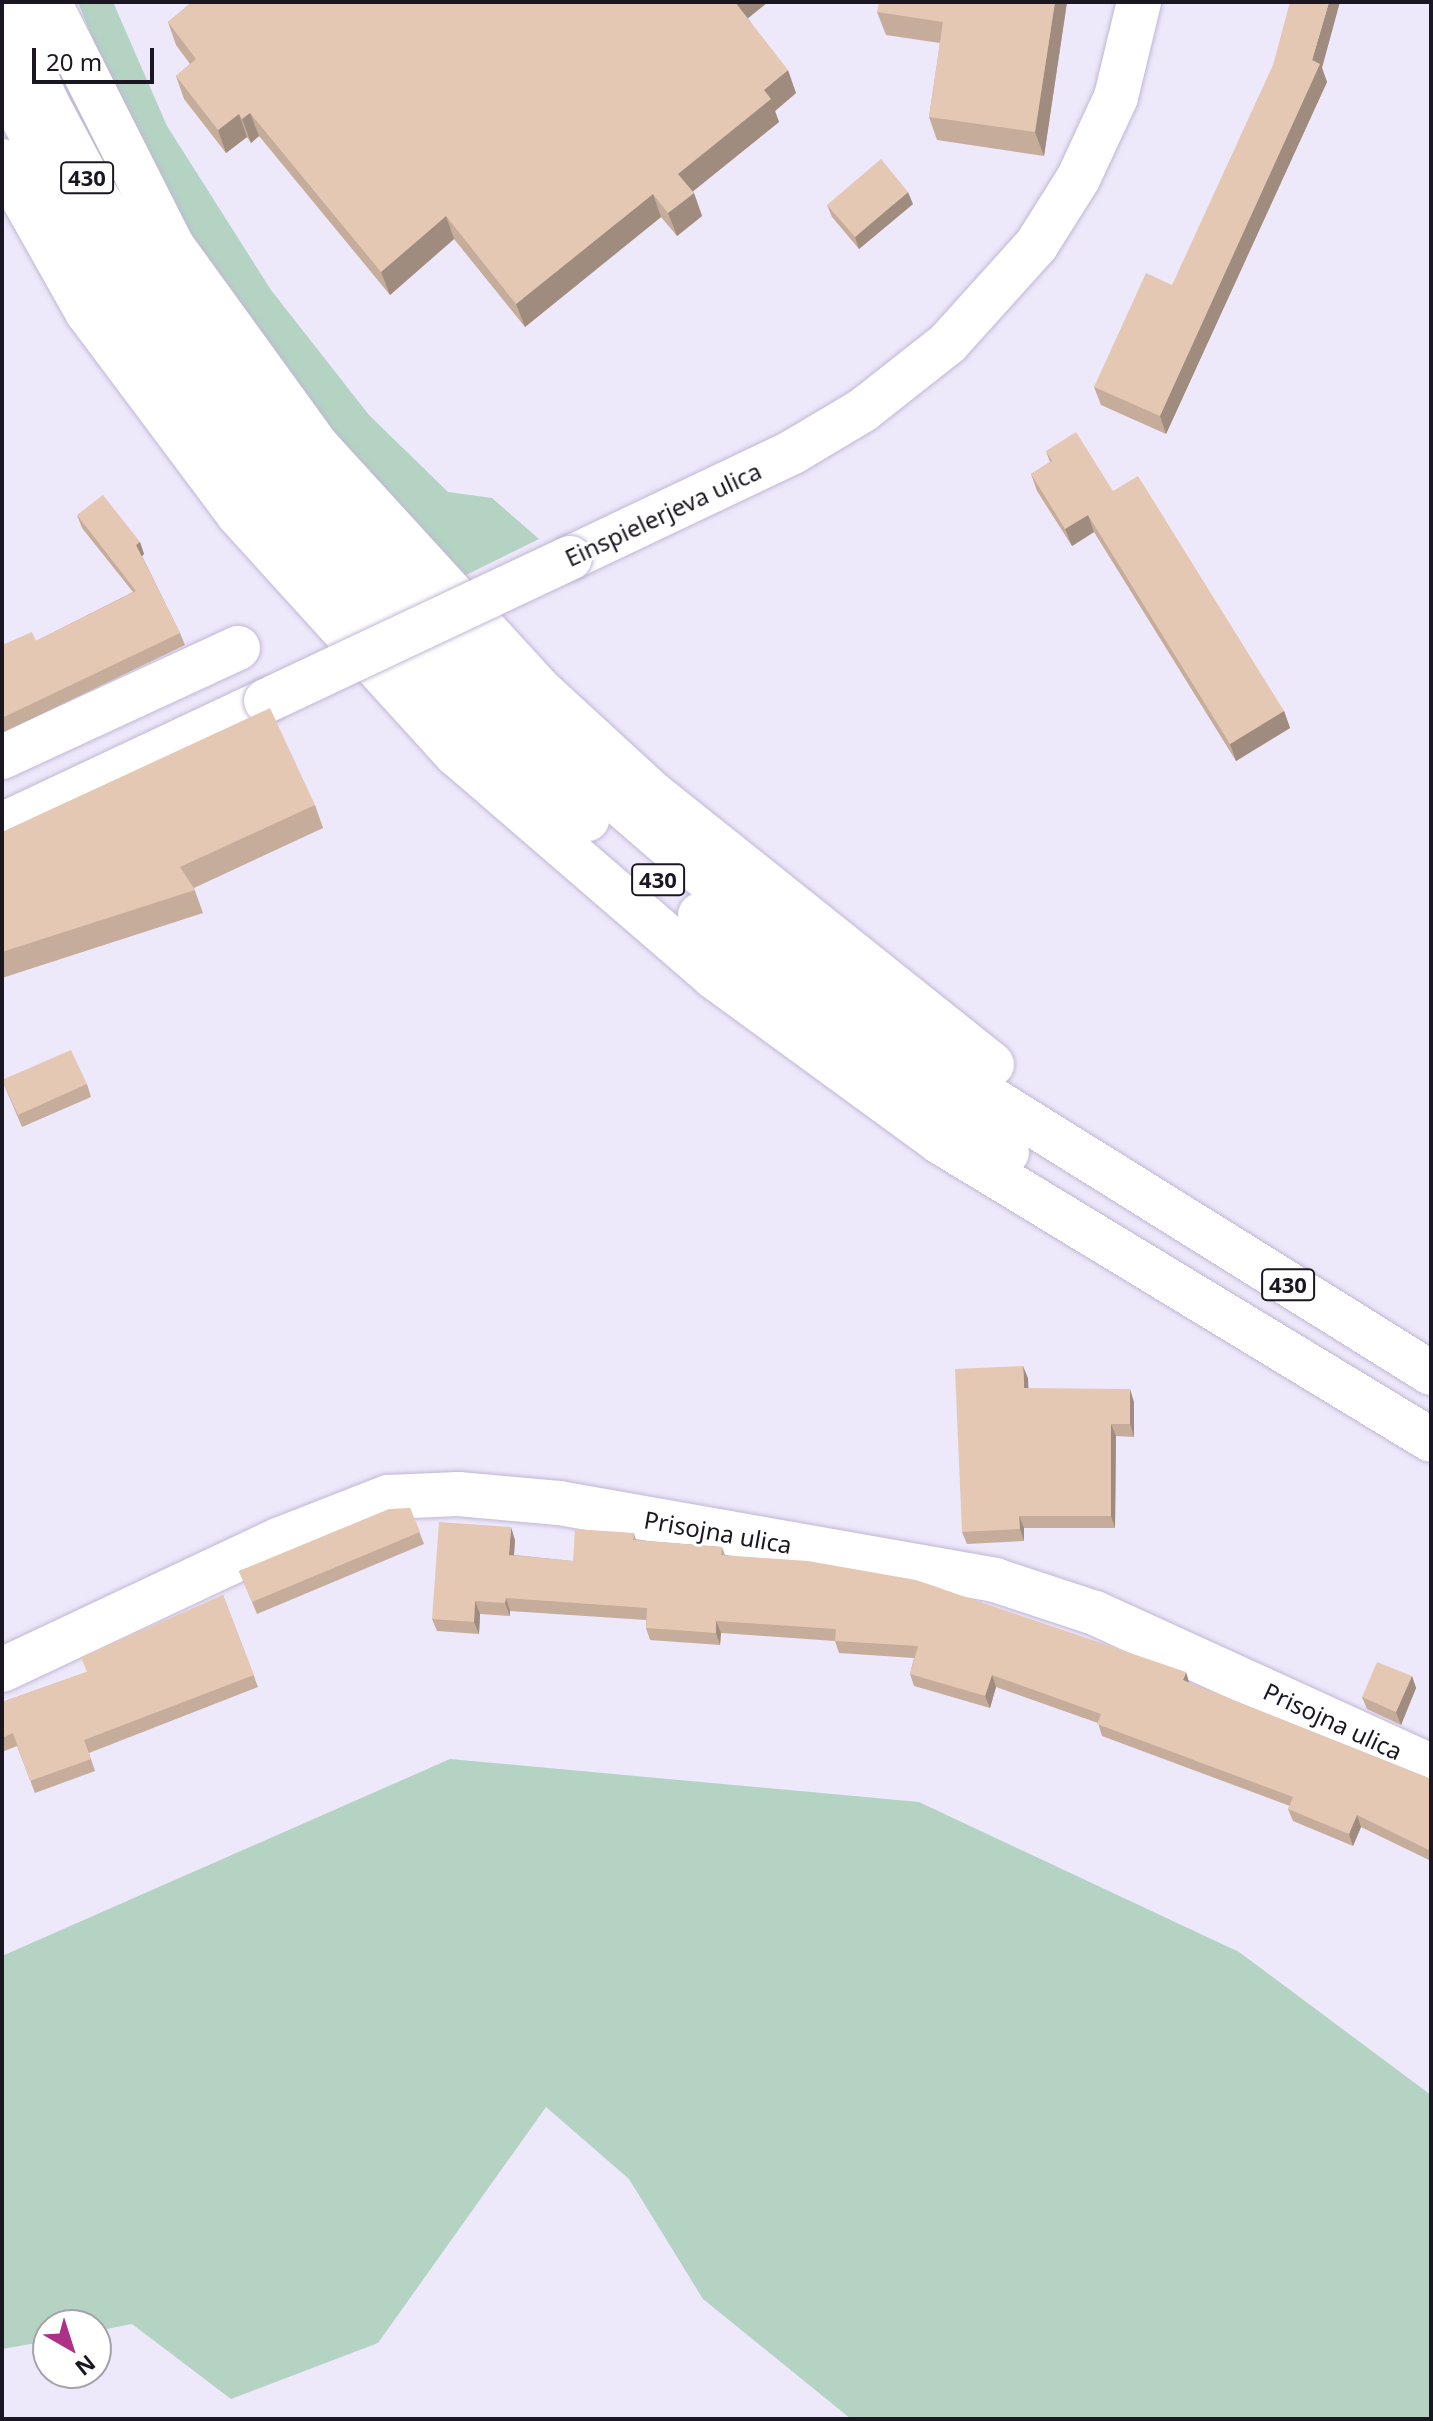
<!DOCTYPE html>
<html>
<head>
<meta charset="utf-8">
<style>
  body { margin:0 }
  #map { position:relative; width:1433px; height:2421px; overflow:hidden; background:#eee8fb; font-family:"Noto Sans",sans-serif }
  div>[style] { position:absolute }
  .green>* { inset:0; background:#b4d3c3 }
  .roads { filter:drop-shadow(0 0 2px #c0b7d4) drop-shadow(0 0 2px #c0b7d4) }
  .minor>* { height:44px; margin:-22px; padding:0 22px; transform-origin:22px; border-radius:22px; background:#fff }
  .trunk>* { height:44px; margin:-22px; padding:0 22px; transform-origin:22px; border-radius:22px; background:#fff }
  .bridges { filter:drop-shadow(0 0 2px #c0b7d4) drop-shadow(0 0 2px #c0b7d4) }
  .minor-bridge>* { height:44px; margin:-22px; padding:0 22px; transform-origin:22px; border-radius:22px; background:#fff }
  .wall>* { inset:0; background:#c5ac9b }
  .shaded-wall>* { inset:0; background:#a08c7e }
  .building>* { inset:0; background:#e5c8b4 }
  span { translate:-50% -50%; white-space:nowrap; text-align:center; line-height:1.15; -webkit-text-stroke:6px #fff; paint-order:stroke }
  .shield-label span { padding:2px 6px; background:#fff; border:2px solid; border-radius:6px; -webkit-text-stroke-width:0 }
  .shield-label { font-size:22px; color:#1b1722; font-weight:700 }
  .street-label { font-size:24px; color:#1b1722 }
  .frame { position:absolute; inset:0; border:4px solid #1b1722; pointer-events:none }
  .north { position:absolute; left:32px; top:2309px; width:80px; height:80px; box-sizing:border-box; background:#fff; border:2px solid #a4a2a7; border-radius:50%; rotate:141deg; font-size:22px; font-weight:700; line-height:32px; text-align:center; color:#1b1722 }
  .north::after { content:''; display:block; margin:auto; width:28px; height:36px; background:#ab3287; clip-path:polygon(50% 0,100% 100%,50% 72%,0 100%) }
  .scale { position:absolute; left:32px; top:48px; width:122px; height:36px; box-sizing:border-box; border:4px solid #1b1722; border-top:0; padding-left:10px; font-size:24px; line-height:28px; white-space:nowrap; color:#1b1722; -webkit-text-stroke:6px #fff; paint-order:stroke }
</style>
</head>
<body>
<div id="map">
  <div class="green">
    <div style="clip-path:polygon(78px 2px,113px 2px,167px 126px,271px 290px,369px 415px,448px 492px,492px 498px,539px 539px,462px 577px,267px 357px,187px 228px,110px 82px)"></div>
    <div style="clip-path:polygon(450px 1759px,919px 1802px,1239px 1952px,1431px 2095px,1431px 2419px,851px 2419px,703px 2299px,629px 2179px,546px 2107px,378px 2343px,231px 2399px,132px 2324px,96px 2331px,96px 2325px,48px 2325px,48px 2341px,2px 2349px,2px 1956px)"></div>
  </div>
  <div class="roads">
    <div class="minor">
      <div style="left:570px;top:558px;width:245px;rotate:-25.4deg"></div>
      <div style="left:791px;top:453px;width:84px;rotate:-30.8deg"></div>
      <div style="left:863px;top:410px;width:108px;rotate:-38.2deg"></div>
      <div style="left:948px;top:343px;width:133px;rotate:-48deg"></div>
      <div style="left:1037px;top:244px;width:77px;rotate:-57.8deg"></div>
      <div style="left:1078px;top:179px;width:90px;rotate:-65.1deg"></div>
      <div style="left:1116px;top:97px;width:98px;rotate:-76.4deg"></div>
      <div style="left:2px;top:757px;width:260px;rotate:-24.8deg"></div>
      <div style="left:2px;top:825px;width:292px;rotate:-25.2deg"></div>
      <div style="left:2px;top:1670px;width:305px;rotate:-25.2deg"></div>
      <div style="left:278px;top:1540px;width:118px;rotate:-21.4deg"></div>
      <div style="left:388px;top:1497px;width:70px;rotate:-2.5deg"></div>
      <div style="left:458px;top:1494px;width:101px;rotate:5.1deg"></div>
      <div style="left:559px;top:1503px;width:443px;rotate:10deg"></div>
      <div style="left:995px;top:1580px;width:105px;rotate:18.3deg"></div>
      <div style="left:1095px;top:1613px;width:369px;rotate:24.5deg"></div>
    </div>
    <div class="trunk">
      <div style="left:5px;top:2px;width:107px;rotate:67.5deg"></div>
      <div style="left:46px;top:101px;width:109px;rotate:62deg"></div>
      <div style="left:97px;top:197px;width:173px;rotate:56.8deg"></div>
      <div style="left:192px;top:342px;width:161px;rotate:52.6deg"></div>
      <div style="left:290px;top:470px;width:325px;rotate:47.4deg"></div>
      <div style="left:510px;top:709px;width:332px;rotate:40.8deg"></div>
      <div style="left:761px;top:926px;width:264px;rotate:37.3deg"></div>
      <div style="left:971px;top:1086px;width:542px;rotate:31.96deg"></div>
      <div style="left:49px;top:2px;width:275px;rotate:63.2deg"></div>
      <div style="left:173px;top:247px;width:247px;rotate:54.1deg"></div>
      <div style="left:318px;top:447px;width:328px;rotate:47.6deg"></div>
      <div style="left:539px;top:689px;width:154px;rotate:42.6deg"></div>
      <div style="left:652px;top:793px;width:435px;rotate:38.6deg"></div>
      <div style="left:2px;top:77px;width:159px;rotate:63.1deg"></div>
      <div style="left:74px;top:219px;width:89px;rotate:57.9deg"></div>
      <div style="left:121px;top:294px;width:245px;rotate:53.6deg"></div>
      <div style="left:266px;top:491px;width:164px;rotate:49.2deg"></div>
      <div style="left:373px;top:615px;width:161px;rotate:45.5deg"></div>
      <div style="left:486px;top:730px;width:135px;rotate:41.4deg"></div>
      <div style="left:2px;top:161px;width:173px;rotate:60.6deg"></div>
      <div style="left:87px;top:312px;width:252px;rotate:53.2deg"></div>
      <div style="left:238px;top:514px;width:324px;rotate:47.8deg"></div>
      <div style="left:456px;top:754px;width:341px;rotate:40.8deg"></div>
      <div style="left:714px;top:977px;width:280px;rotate:36.1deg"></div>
      <div style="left:940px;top:1142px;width:574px;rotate:31.25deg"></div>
      <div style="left:700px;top:915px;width:388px;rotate:37.7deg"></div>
    </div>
  </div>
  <div class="bridges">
    <div class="minor-bridge">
      <div style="left:266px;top:701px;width:336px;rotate:-25.2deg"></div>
    </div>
  </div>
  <div class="wall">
    <div style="clip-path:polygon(192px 2px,768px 2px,748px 18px,796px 93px,775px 111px,779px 122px,693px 191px,702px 216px,677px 236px,661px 217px,525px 327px,454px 239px,390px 295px,259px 136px,251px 143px,247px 137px,226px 153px,184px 99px,176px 76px,190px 64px,176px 45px,168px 22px)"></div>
    <div style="clip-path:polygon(1067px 2px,1044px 156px,937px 140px,929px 117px,940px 43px,886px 35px,877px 12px)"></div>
    <div style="clip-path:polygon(1322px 68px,1327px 82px,1166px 434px,1101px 405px,1094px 387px,1172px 285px)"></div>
    <div style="clip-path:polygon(913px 204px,859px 249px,832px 217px,827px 205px)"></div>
    <div style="clip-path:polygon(1046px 451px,1113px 491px,1284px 711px,1290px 728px,1236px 761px,1094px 532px,1072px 546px,1037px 491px,1031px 474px,1050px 462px)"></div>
    <div style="clip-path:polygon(77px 515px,140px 542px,144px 554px,142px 556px,180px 633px,185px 645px,2px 733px,2px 645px,36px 641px,133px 592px,82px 528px)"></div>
    <div style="clip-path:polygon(315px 805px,323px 828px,194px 888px,203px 913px,2px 978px,2px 832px)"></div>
    <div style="clip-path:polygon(2px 1080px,87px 1084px,91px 1097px,22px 1127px)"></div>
    <div style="clip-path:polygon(1028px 1378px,1028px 1389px,1134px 1402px,1134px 1437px,1116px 1436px,1115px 1528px,1024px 1528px,1024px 1541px,967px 1544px,962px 1532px)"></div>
    <div style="clip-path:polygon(410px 1508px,424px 1544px,257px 1614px,239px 1571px)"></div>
    <div style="clip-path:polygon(634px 1533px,636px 1540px,722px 1547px,725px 1555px,1190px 1683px,1431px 1779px,1431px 1861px,1361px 1827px,1353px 1846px,1293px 1821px,1288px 1809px,1290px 1806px,1102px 1736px,1098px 1723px,996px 1687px,990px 1708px,914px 1686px,910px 1674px,914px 1658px,839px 1653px,835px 1641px,721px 1633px,720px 1645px,650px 1640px,646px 1628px,646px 1620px,510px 1611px,510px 1616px,480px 1614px,479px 1634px,437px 1631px,432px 1619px,515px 1540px,514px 1555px,573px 1561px)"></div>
    <div style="clip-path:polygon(223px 1595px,258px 1687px,89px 1753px,95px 1771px,35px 1793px,17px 1746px,2px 1752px,2px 1702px,87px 1672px)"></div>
    <div style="clip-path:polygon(1412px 1676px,1416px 1688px,1401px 1725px,1367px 1709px,1362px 1697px)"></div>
  </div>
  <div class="shaded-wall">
    <div style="clip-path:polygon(734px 2px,768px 2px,742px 23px)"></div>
    <div style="clip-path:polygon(1055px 2px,1067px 2px,1044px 156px,1035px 132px)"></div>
    <div style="clip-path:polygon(1329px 2px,1340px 2px,1322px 68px,1327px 82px,1166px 434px,1160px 416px,1312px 60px)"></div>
    <div style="clip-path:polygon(788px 70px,796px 93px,775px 111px,779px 122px,686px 197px,678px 174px,764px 90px)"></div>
    <div style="clip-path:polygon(250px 113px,259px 136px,251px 143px,242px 119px)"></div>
    <div style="clip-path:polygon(239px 114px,247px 137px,226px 153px,218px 130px)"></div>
    <div style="clip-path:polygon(908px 192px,913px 204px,859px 249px,855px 237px)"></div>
    <div style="clip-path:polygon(694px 193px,702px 216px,677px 236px,668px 213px)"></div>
    <div style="clip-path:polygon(653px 194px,661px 217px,525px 327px,516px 304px)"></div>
    <div style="clip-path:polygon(446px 216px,454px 239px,390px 295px,381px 272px)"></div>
    <div style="clip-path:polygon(1088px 515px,1094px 532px,1072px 546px,1065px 529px)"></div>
    <div style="clip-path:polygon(140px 542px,144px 554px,141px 557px,136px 545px)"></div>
    <div style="clip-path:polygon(1284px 711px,1290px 728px,1236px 761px,1230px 744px)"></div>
    <div style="clip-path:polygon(1023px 1366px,1028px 1378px,1029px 1401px,1024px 1388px)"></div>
    <div style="clip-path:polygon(1130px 1389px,1134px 1402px,1134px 1437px,1130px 1424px)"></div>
    <div style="clip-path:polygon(1111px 1424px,1116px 1436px,1115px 1528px,1111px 1516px)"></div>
    <div style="clip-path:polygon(1019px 1516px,1024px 1528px,1024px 1541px,1020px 1529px)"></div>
    <div style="clip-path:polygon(511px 1527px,515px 1540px,513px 1567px,509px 1555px)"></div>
    <div style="clip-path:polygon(506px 1598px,510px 1611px,510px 1616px,505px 1603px)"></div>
    <div style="clip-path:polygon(475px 1601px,480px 1614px,479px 1634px,474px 1622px)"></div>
    <div style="clip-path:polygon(716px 1621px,721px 1633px,720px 1645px,716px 1633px)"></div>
    <div style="clip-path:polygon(1186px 1672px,1190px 1685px,1183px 1680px)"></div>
    <div style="clip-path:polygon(992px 1675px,996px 1687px,990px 1708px,985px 1696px)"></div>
    <div style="clip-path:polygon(1412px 1676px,1416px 1688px,1401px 1725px,1396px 1712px)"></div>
    <div style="clip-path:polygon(1357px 1815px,1361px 1827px,1353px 1846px,1349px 1834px)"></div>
  </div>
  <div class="building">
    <div style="clip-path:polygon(192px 2px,735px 2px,788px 70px,764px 90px,771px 99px,678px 174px,694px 193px,668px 213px,653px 194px,516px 304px,446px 216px,381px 272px,250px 113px,242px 119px,239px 114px,218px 130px,176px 76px,196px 59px,168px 22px)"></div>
    <div style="clip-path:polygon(879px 2px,1055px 2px,1035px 132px,929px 117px,943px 22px,877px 12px)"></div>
    <div style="clip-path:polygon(1290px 2px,1329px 2px,1312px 60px,1320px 64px,1160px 416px,1094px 387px,1146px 273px,1172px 285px,1273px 65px)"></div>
    <div style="clip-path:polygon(881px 159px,908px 192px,855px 237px,827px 205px)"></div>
    <div style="clip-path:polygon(1076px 432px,1113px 491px,1138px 476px,1284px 711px,1230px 744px,1088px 515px,1065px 529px,1031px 474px,1052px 461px,1046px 451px)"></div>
    <div style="clip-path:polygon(103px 495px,140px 542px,136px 545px,180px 633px,2px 718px,2px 645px,32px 632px,36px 641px,136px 591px,77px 515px)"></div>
    <div style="clip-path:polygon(270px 708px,315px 805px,180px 867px,195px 890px,2px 952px,2px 832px)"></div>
    <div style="clip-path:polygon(71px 1050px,87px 1084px,18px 1115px,2px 1080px)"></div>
    <div style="clip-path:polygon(1023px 1366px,1024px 1388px,1130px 1389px,1130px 1424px,1111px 1424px,1111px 1516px,1019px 1516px,1020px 1529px,962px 1532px,955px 1369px)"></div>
    <div style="clip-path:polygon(410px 1508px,420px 1532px,252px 1602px,239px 1571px,389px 1509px)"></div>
    <div style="clip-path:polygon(439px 1522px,511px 1527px,509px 1555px,573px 1561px,575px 1529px,634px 1533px,633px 1540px,722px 1547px,721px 1555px,808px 1561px,916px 1580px,1186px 1672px,1183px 1680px,1431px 1779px,1431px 1851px,1357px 1815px,1349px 1834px,1288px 1809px,1293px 1797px,1097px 1724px,1101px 1714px,992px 1675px,985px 1696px,910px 1674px,918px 1646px,835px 1641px,836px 1629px,716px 1621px,716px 1633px,646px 1628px,647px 1608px,506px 1598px,505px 1603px,475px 1601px,474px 1622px,432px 1619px)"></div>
    <div style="clip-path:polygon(223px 1595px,254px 1675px,84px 1740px,91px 1759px,30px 1781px,13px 1733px,2px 1738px,2px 1702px,87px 1672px,81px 1657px)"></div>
    <div style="clip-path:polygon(1377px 1662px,1412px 1676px,1396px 1712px,1362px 1697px)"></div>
  </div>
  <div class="shield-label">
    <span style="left:87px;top:178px">430</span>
    <span style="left:658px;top:880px">430</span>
    <span style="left:1288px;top:1285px">430</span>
  </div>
  <div class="street-label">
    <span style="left:663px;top:514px;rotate:-25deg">Einspielerjeva ulica</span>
    <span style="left:718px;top:1532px;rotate:10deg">Prisojna ulica</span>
    <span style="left:1333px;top:1721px;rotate:25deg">Prisojna ulica</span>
  </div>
  <div class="frame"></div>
  <div class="north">N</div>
  <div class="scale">20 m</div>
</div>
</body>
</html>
